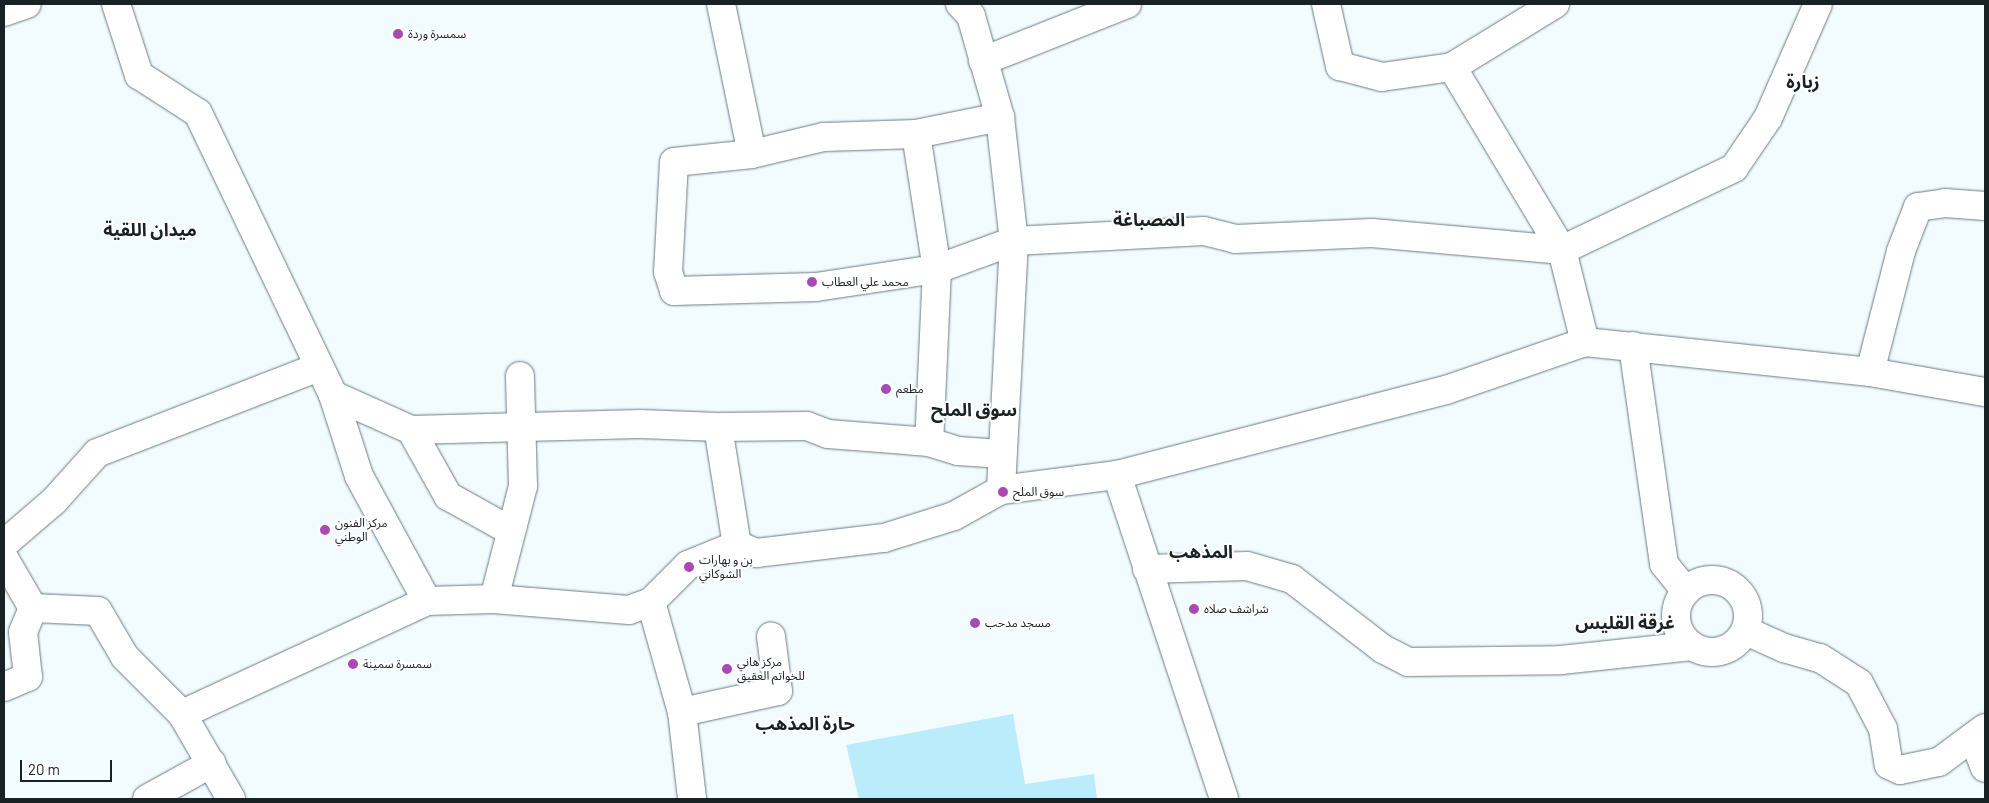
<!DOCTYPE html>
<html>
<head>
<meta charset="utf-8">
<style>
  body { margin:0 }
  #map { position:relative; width:1989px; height:803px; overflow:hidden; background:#f2fbfe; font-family:Barlow,"Noto Sans Arabic",sans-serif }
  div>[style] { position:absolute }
  .green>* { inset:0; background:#baecfb }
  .roads { filter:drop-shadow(0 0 1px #677c83) drop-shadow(0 0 1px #677c83) }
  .minor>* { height:28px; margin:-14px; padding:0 14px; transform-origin:14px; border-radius:14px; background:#fff }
  .minor>.ring { margin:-14px; padding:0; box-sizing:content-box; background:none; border:28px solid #fff; border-radius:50% }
  .dots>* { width:14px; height:14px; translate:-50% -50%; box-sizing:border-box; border:2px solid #fff; border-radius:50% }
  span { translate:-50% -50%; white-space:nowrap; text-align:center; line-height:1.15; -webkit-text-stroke:4px #fff; paint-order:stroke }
  .poi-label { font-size:12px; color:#182124 }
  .left { translate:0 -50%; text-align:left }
  .district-label { font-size:18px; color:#182124; font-weight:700 }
  .frame { position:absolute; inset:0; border:5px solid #182124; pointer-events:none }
  .scale { position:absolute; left:20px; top:760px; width:92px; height:22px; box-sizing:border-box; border:2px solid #182124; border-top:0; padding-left:6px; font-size:15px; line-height:18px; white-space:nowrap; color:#182124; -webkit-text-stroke:4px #fff; paint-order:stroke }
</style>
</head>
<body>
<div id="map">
  <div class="green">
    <div style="clip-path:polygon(1013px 714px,1025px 784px,1094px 774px,1097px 799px,859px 799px,846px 745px)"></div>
  </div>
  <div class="roads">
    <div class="minor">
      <div style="left:116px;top:4px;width:75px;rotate:72.1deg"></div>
      <div style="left:139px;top:75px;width:70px;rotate:32.8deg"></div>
      <div style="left:198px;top:113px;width:313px;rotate:64.4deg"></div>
      <div style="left:333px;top:395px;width:85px;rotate:72.2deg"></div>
      <div style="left:359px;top:476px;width:142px;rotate:61.5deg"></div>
      <div style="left:427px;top:601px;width:270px;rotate:155.2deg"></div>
      <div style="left:182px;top:714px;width:98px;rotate:60deg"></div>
      <div style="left:721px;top:4px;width:153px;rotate:78.3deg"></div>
      <div style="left:752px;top:154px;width:78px;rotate:174.1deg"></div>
      <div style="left:674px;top:162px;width:110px;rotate:93.1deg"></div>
      <div style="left:668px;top:272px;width:20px;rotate:72deg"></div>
      <div style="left:674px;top:291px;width:142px;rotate:-1.6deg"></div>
      <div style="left:816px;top:287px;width:122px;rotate:-8.5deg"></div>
      <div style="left:937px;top:269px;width:82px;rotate:-20deg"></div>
      <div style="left:1014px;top:241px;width:190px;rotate:-3deg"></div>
      <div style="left:1204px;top:231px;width:32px;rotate:14deg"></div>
      <div style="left:1235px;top:239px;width:137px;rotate:-2.5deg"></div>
      <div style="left:1372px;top:233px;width:191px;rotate:5.1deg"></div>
      <div style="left:1562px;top:250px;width:95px;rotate:76deg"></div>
      <div style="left:960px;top:4px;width:16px;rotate:47deg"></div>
      <div style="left:971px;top:16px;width:105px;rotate:74deg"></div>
      <div style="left:1000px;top:117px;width:125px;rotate:83.6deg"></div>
      <div style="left:1014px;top:241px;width:249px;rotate:93deg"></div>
      <div style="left:1326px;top:4px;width:64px;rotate:77.3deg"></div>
      <div style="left:1340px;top:66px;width:43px;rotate:14.7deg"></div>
      <div style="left:1382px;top:77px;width:71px;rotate:-8.1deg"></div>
      <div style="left:1452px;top:67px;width:121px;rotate:-31.5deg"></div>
      <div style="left:4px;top:12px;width:24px;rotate:-19deg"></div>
      <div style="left:983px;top:61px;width:155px;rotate:-21.6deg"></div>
      <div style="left:1452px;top:67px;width:214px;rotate:59deg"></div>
      <div style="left:1562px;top:250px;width:191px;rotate:-25.5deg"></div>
      <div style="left:1734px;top:168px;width:60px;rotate:-55.8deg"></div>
      <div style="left:1768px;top:118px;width:124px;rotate:-66.3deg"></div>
      <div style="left:916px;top:134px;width:137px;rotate:81.2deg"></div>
      <div style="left:937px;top:269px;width:173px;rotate:92.6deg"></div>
      <div style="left:929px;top:442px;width:30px;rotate:17deg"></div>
      <div style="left:958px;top:451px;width:44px;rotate:3.9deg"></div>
      <div style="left:752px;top:154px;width:74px;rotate:-13.3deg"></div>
      <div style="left:824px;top:137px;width:92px;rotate:-1.9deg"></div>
      <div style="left:916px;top:134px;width:86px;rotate:-11.4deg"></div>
      <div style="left:1633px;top:346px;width:220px;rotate:81.9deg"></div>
      <div style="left:1664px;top:564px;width:35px;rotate:51deg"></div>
      <div style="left:1870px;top:372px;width:125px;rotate:-75.6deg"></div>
      <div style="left:1901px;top:251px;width:47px;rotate:-68.9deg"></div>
      <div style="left:1918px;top:207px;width:27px;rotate:-8deg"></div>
      <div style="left:1945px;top:203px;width:40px;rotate:4.3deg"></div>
      <div style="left:333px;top:395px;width:85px;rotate:24.2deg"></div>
      <div style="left:411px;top:430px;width:76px;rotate:60.7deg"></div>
      <div style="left:448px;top:496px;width:72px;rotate:29.1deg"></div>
      <div style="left:718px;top:427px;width:89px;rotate:-0.6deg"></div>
      <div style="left:807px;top:426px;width:22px;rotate:21deg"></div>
      <div style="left:828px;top:434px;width:101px;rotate:4.5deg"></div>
      <div style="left:411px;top:430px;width:229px;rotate:-1.5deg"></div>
      <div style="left:640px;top:424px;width:78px;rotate:2.2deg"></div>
      <div style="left:718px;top:427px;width:120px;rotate:80.9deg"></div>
      <div style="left:737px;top:545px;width:53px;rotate:157.8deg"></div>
      <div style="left:688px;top:565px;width:52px;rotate:135deg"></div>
      <div style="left:1117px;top:475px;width:341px;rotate:71.7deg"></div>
      <div style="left:4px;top:544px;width:66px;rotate:-40.7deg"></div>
      <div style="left:54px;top:501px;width:64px;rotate:-48.1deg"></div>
      <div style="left:97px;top:453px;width:238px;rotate:-21.2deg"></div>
      <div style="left:737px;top:545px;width:21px;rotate:23deg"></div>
      <div style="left:756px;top:553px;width:129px;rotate:-6.7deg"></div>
      <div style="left:884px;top:538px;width:73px;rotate:-17.4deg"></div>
      <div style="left:954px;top:516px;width:54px;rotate:-29deg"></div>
      <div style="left:1001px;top:490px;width:117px;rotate:-7.4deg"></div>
      <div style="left:1117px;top:475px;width:340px;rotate:-14.5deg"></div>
      <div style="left:1446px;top:390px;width:147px;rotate:-19.1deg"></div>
      <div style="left:1585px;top:342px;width:287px;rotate:6deg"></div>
      <div style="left:1870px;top:372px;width:117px;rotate:9.9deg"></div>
      <div style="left:4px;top:558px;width:58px;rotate:59.9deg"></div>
      <div style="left:33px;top:608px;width:65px;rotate:2.6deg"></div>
      <div style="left:98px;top:611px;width:53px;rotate:59.6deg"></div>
      <div style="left:125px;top:657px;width:81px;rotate:45deg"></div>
      <div style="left:1147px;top:569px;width:100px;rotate:-1.7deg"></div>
      <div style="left:1247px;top:566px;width:47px;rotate:16.1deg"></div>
      <div style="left:1292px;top:579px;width:115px;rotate:37.6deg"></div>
      <div style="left:1383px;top:649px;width:28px;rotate:27deg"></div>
      <div style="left:1408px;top:662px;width:153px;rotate:-0.7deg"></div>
      <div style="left:1561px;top:660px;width:132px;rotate:-6.1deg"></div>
      <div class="ring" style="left:1676px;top:580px;width:44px;height:44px"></div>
      <div style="left:494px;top:599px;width:117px;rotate:-75.6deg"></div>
      <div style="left:523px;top:486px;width:110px;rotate:-91.6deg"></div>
      <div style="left:427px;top:601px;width:67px;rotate:-1.7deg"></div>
      <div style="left:494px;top:599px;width:135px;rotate:4.7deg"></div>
      <div style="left:629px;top:610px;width:23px;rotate:-20deg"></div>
      <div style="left:651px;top:602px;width:114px;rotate:74.3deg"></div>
      <div style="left:682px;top:712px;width:88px;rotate:83.4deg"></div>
      <div style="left:1746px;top:631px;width:42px;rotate:24.1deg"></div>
      <div style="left:1784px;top:648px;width:37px;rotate:16deg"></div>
      <div style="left:1820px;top:658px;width:46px;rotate:32.7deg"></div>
      <div style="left:1859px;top:683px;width:52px;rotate:62.4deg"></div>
      <div style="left:1883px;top:729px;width:36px;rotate:81deg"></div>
      <div style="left:1889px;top:765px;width:12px;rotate:24deg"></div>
      <div style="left:1900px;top:770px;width:40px;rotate:-12deg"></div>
      <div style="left:1939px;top:762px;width:57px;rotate:-36.5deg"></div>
      <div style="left:4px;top:687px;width:26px;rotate:-23deg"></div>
      <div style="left:28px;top:677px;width:45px;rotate:-96.3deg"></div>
      <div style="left:23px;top:632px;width:26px;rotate:-67deg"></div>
      <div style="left:682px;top:712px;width:98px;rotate:-12.3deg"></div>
      <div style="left:778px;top:691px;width:55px;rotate:-97.3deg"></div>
      <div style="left:1973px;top:737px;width:33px;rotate:69deg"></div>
      <div style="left:147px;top:799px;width:74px;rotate:-29deg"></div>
    </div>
  </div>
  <div class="dots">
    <div style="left:398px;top:34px;background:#a84ab4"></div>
    <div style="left:812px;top:282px;background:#a84ab4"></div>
    <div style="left:886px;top:389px;background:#a84ab4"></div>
    <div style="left:1003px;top:492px;background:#a84ab4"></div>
    <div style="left:325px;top:530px;background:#a84ab4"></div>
    <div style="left:689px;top:567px;background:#a84ab4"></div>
    <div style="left:1194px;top:609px;background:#a84ab4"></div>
    <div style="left:975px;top:623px;background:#a84ab4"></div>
    <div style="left:353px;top:664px;background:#a84ab4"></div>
    <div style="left:727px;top:669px;background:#a84ab4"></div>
  </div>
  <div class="poi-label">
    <span class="left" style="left:408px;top:34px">سمسرة وردة</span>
    <span class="left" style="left:822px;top:282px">محمد علي العطاب</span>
    <span class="left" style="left:896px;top:389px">مطعم</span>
    <span class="left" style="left:1013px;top:492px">سوق الملح</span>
    <span class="left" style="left:335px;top:530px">مركز الفنون<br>الوطني</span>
    <span class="left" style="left:699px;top:567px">بن و بهارات<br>الشوكاني</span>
    <span class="left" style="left:1204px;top:609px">شراشف صلاه</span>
    <span class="left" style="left:985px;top:623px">مسجد مدحب</span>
    <span class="left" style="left:737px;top:669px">مركز هاني<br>للخواتم العقيق</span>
    <span class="left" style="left:363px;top:664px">سمسرة سمينة</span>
  </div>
  <div class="district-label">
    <span style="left:1803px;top:81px">زبارة</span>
    <span style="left:1149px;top:219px">المصباغة</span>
    <span style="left:150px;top:229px">ميدان اللقية</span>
    <span style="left:974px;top:409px">سوق الملح</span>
    <span style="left:1201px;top:551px">المذهب</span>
    <span style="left:1625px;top:622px">غرقة القليس</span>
    <span style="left:805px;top:723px">حارة المذهب</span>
  </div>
  <div class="frame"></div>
  <div class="scale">20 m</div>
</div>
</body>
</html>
